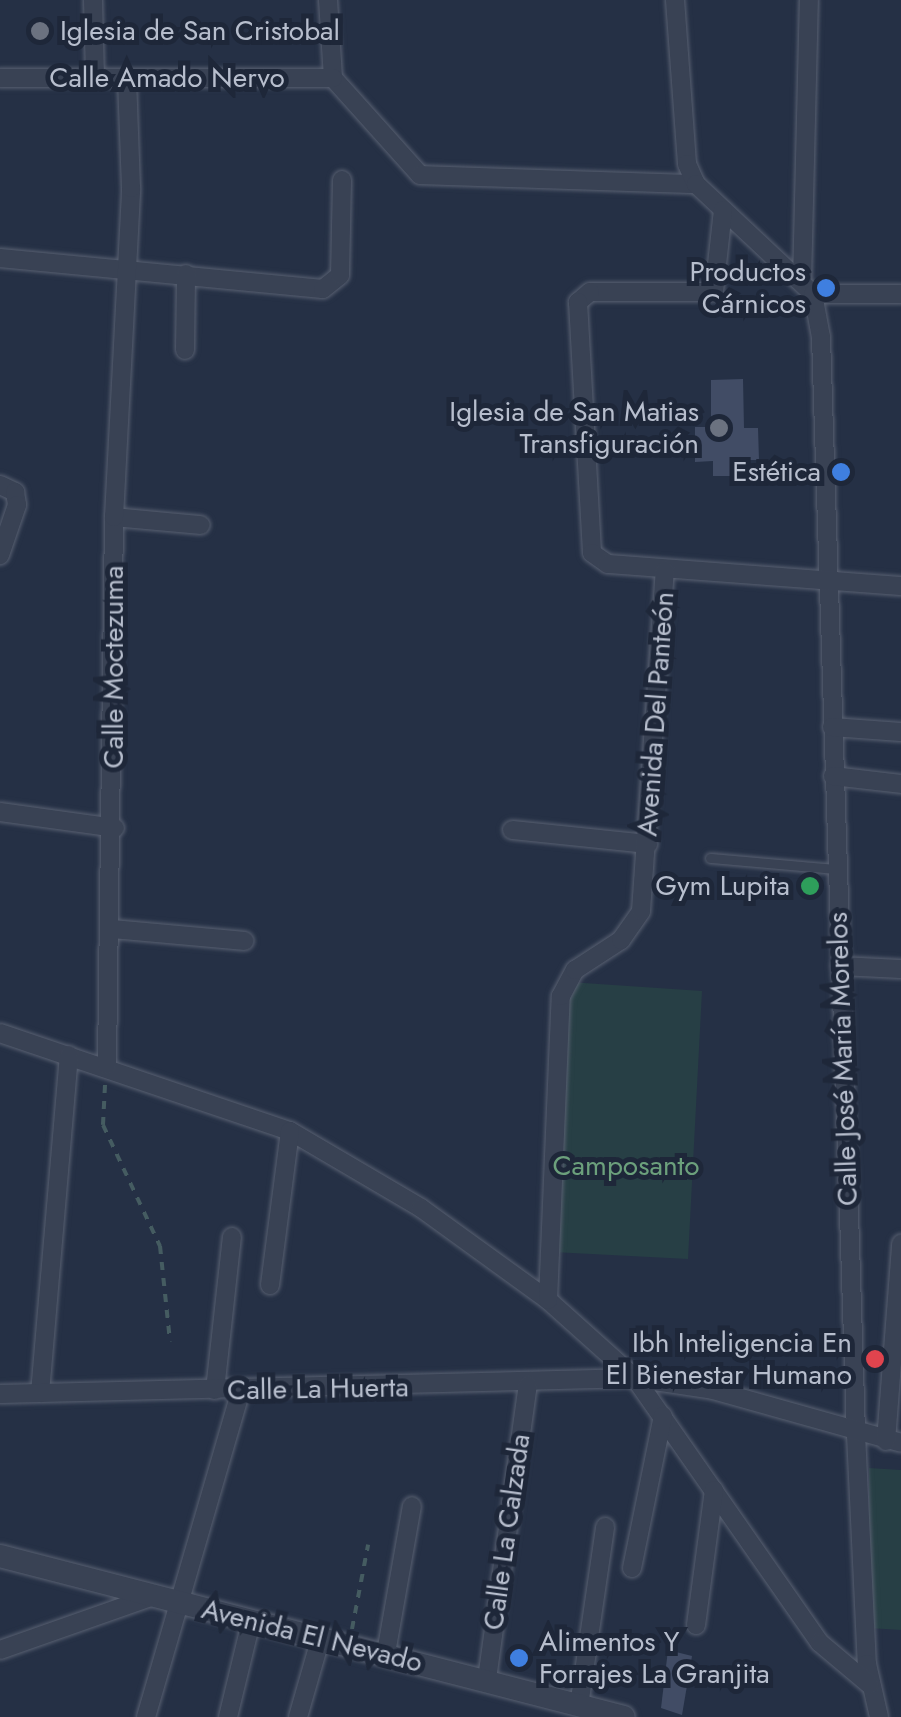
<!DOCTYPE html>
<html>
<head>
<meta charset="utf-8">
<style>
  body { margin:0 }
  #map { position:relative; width:901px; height:1717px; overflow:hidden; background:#253045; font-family:Jost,sans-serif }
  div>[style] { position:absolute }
  .green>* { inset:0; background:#273f45 }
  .building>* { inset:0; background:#414c65 }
  .path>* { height:4px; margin-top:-2px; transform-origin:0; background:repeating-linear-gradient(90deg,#455c61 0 8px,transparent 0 16px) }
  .roads { filter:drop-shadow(0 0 2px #586071) drop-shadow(0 0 2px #586071) }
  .service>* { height:9px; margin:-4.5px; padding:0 4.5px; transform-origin:4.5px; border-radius:4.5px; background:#394254 }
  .minor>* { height:18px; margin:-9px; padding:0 9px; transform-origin:9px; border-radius:9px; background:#394254 }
  .tertiary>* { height:22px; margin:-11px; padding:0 11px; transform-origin:11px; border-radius:11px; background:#394254 }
  .dots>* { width:28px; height:28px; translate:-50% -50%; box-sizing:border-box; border:5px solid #1e2739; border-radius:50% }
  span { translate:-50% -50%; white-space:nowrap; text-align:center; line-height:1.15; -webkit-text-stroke:10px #1e2739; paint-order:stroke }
  .poi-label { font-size:28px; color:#b7becd }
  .left { translate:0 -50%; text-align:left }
  .right { translate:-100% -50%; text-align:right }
  .street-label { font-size:28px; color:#b7becd }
  .park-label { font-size:28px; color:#6ca07c }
</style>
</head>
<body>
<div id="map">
  <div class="green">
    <div style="clip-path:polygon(569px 982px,702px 991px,688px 1259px,553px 1252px)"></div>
    <div style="clip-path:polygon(869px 1468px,901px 1470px,901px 1630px,869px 1628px)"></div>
  </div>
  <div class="building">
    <div style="clip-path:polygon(743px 379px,744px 428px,758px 428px,759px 460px,744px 460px,745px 476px,713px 476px,713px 461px,695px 462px,695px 427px,711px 427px,711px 380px)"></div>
    <div style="clip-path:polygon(668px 1650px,692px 1656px,682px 1715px,661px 1708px)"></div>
  </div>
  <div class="path">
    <div style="left:105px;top:1085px;width:40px;rotate:92.9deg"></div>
    <div style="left:103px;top:1125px;width:134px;rotate:64.8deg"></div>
    <div style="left:160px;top:1246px;width:96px;rotate:84deg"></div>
    <div style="left:352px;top:1629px;width:86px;rotate:-79.2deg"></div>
  </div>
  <div class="roads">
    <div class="service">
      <div style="left:710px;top:858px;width:127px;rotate:5deg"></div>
    </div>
    <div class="minor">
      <div style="left:93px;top:0;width:78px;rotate:88.5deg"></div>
      <div style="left:328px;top:0;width:78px;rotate:86.3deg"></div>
      <div style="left:333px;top:78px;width:130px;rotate:48.1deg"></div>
      <div style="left:420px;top:175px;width:276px;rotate:1.9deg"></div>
      <div style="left:675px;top:0;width:164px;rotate:85.8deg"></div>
      <div style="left:687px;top:164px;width:22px;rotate:66deg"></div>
      <div style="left:696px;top:184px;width:161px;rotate:43.2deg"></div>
      <div style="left:813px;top:294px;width:44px;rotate:79.5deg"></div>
      <div style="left:821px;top:337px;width:1098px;rotate:88.17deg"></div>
      <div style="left:856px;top:1434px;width:230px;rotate:87.3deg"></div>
      <div style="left:867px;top:1664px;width:54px;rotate:77.2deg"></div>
      <div style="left:0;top:78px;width:333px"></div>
      <div style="left:723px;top:210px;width:82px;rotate:96.3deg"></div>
      <div style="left:714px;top:292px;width:124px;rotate:180deg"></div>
      <div style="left:590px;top:292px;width:16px;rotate:140deg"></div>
      <div style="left:578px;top:302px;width:251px;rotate:86.8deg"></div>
      <div style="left:592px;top:553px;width:19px;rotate:35deg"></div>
      <div style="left:608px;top:564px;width:294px;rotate:4.3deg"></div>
      <div style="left:0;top:258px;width:324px;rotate:5.5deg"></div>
      <div style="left:323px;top:289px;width:22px;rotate:-39deg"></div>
      <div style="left:340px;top:275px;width:95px;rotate:-88.8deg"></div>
      <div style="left:802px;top:282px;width:282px;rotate:-88.6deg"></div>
      <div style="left:813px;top:294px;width:88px"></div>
      <div style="left:185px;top:350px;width:76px;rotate:-89.2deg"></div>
      <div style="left:0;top:485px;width:17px;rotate:25deg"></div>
      <div style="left:15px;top:492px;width:13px;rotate:81deg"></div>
      <div style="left:17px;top:505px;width:53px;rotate:108.8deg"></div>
      <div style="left:114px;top:517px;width:87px;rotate:5.3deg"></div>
      <div style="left:832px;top:727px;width:69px;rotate:4.1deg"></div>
      <div style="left:833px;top:776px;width:68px;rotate:6.7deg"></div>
      <div style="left:0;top:812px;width:116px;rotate:7.9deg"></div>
      <div style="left:512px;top:830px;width:137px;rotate:5.9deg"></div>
      <div style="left:113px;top:929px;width:132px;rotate:5.2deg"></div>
      <div style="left:840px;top:966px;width:61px;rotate:2.8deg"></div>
      <div style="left:0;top:1033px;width:306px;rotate:18.7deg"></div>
      <div style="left:290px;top:1131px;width:152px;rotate:30.4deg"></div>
      <div style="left:421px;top:1208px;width:157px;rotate:35.9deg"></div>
      <div style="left:548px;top:1300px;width:117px;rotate:41.9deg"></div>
      <div style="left:635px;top:1378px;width:323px;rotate:55.1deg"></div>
      <div style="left:820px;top:1643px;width:65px;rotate:40deg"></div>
      <div style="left:107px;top:1065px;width:548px;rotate:-89.27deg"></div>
      <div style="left:114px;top:517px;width:329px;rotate:-87deg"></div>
      <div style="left:131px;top:188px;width:110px;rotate:-92.1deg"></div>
      <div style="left:270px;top:1285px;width:155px;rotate:-82.6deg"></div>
      <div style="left:548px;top:1300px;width:304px;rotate:-87.6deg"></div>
      <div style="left:561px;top:996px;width:30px;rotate:-62deg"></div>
      <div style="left:575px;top:970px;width:55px;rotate:-33.1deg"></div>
      <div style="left:621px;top:940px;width:35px;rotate:-55deg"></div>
      <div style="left:641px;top:911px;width:341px;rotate:-86deg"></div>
      <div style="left:215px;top:1390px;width:154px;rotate:-83.7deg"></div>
      <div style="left:40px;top:1393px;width:339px;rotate:-85.1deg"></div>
      <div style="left:0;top:1394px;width:635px;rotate:-1.44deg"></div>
      <div style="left:635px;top:1378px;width:79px;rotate:8.7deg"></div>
      <div style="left:713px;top:1390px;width:195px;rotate:15.7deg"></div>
      <div style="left:886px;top:1441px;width:198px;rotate:-85.6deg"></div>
      <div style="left:632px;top:1568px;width:155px;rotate:-78.5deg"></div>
      <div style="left:696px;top:1625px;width:136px;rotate:-82.4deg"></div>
      <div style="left:0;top:1650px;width:162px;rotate:-19.4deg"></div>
      <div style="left:386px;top:1653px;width:149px;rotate:-80deg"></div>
      <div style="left:487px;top:1679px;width:297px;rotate:-82.1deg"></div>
      <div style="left:579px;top:1706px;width:181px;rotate:-81.7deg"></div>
      <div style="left:146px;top:1717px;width:341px;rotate:-73.8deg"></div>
      <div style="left:228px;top:1717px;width:98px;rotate:-76.4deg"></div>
      <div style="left:298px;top:1717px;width:83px;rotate:-74deg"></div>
    </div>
    <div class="tertiary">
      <div style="left:0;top:1556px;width:644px;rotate:14.47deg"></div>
    </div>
  </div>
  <div class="dots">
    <div style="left:40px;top:31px;background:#6b7280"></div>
    <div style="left:826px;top:288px;background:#3f7fe0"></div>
    <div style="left:719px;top:428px;background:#6b7280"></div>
    <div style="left:841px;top:472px;background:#3f7fe0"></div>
    <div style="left:810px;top:886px;background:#2e9e5b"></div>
    <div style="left:875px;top:1359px;background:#e0444e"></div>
    <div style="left:519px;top:1658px;background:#3f7fe0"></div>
  </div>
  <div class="poi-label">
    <span class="left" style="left:60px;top:31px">Iglesia de San Cristobal</span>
    <span class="right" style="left:806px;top:288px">Productos<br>Cárnicos</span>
    <span class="right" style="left:699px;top:428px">Iglesia de San Matias<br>Transfiguración</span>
    <span class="right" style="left:821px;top:472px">Estética</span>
    <span class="right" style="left:790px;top:886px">Gym Lupita</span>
    <span class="right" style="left:852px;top:1359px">Ibh Inteligencia En<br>El Bienestar Humano</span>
    <span class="left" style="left:539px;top:1658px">Alimentos Y<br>Forrajes La Granjita</span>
  </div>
  <div class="street-label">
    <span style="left:167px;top:78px">Calle Amado Nervo</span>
    <span style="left:114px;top:667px;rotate:-90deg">Calle Moctezuma</span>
    <span style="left:656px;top:714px;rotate:-86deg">Avenida Del Panteón</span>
    <span style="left:843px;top:1059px;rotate:-92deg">Calle José María Morelos</span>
    <span style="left:318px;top:1389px;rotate:-1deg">Calle La Huerta</span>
    <span style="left:507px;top:1532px;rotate:-82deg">Calle La Calzada</span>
    <span style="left:312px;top:1636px;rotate:14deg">Avenida El Nevado</span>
  </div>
  <div class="park-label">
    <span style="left:626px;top:1166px">Camposanto</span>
  </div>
</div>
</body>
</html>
